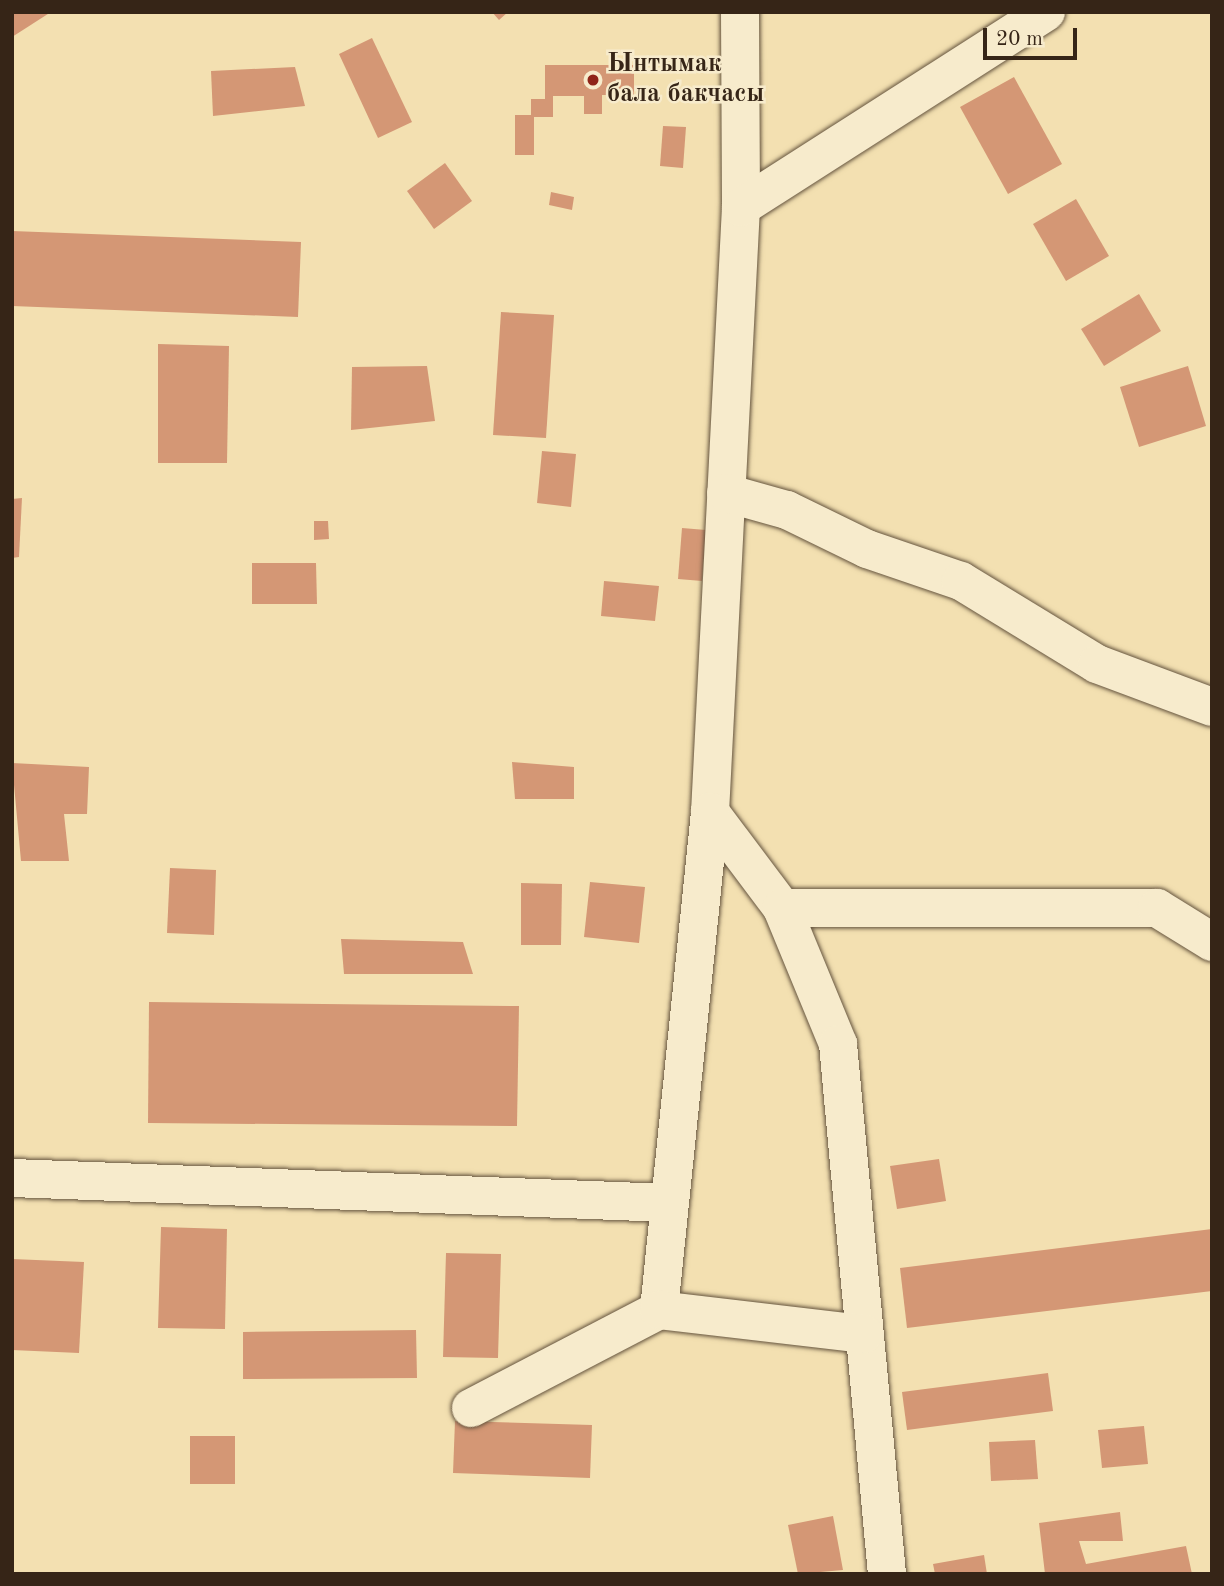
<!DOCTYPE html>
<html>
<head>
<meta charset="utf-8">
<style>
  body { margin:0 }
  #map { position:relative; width:1224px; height:1586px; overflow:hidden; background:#f3e0b1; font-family:"Old Standard TT",serif }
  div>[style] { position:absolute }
  .building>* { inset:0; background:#d49775 }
  .roads { filter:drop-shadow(0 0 2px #65543e) drop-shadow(0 0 2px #65543e) }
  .minor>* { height:38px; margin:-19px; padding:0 19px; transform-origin:19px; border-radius:19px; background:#f7ebcc }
  .dots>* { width:19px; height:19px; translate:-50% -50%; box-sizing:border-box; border:4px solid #f7ebcc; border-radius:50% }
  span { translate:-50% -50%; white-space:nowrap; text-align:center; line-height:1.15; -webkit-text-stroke:5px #f7ebcc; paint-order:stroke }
  .poi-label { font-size:26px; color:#362517; font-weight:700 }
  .left { translate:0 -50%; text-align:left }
  .frame { position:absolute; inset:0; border:14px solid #362517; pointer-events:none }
  .scale { position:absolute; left:983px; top:28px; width:94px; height:32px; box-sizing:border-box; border:4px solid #362517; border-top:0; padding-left:9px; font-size:21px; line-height:24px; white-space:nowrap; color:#362517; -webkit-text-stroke:5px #f7ebcc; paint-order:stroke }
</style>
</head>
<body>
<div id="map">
  <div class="building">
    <div style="clip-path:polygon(12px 12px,51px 12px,12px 37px)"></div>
    <div style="clip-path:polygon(492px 12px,508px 12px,499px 20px)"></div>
    <div style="clip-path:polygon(372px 38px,412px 122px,378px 138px,339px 54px)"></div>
    <div style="clip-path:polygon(545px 65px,634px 65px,634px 95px,602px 95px,602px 114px,584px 114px,584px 96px,553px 96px,553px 117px,534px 117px,534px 155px,515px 155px,515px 115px,531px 115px,531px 99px,545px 99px)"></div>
    <div style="clip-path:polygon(295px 67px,305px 106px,213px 116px,211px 71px)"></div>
    <div style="clip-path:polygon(1014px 77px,1062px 164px,1008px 194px,960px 107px)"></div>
    <div style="clip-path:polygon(663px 126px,686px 127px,683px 168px,660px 166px)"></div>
    <div style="clip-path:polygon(445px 163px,472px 201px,434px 229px,407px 191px)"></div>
    <div style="clip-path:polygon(551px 192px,574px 197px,572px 210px,549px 205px)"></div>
    <div style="clip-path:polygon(1076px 199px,1109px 256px,1066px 281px,1033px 224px)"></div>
    <div style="clip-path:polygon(12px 231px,301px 242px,298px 317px,12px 306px)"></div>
    <div style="clip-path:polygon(1139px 294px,1161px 331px,1104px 366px,1081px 329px)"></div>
    <div style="clip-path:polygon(501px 312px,554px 315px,546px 438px,493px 435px)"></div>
    <div style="clip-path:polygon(158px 344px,229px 346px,227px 463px,158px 463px)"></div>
    <div style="clip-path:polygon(427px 366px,435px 421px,351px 430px,352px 367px)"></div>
    <div style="clip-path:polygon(1188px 366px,1206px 426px,1139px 447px,1120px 387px)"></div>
    <div style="clip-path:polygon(542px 451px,576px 454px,571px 507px,537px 503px)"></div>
    <div style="clip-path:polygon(22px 498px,19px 557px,12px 558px,12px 499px)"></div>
    <div style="clip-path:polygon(314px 521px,328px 521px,329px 539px,314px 540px)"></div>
    <div style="clip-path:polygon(682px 528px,706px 530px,702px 581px,678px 579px)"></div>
    <div style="clip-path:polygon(252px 563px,316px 563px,317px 604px,252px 604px)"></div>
    <div style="clip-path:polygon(604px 581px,659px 586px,655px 621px,601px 616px)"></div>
    <div style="clip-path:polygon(512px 762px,574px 767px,574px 799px,515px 799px)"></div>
    <div style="clip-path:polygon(12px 763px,89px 767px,87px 814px,64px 814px,69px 861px,21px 861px)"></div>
    <div style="clip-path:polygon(170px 868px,216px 870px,214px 935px,167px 933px)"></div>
    <div style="clip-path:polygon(590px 882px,645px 887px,639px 943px,584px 937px)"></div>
    <div style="clip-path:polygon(521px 883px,562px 884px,561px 945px,521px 945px)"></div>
    <div style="clip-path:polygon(341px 939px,463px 942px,473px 974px,344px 974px)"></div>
    <div style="clip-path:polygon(149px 1002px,519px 1006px,517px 1126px,148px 1123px)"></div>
    <div style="clip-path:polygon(939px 1159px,946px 1201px,897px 1209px,890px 1166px)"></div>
    <div style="clip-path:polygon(161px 1227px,227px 1229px,225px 1329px,158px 1328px)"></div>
    <div style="clip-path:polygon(1212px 1229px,1212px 1291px,907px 1328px,900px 1268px)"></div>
    <div style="clip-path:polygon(446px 1253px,501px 1254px,498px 1358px,443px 1357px)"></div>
    <div style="clip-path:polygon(12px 1259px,84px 1262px,79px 1353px,12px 1350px)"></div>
    <div style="clip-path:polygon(416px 1330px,417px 1378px,243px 1379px,243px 1332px)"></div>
    <div style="clip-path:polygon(1048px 1373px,1053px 1411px,907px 1430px,902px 1392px)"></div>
    <div style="clip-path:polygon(455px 1421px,592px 1425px,590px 1478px,453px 1473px)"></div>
    <div style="clip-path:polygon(1144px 1426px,1148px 1464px,1102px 1468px,1098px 1430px)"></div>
    <div style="clip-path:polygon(190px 1436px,235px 1436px,235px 1484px,190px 1484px)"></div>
    <div style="clip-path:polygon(1035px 1440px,1038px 1479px,991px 1481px,989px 1442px)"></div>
    <div style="clip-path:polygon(1120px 1512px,1123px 1541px,1079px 1541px,1086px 1564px,1186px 1546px,1192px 1574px,1045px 1574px,1039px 1523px)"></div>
    <div style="clip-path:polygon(833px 1516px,843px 1570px,798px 1574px,788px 1525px)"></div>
    <div style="clip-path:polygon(984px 1555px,987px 1574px,935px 1574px,933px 1564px)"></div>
  </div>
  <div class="roads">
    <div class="minor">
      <div style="left:740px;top:12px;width:195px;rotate:89.7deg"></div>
      <div style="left:741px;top:207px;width:606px;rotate:92.93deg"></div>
      <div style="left:710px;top:812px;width:120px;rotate:53.1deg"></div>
      <div style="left:782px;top:908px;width:147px;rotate:67.6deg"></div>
      <div style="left:838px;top:1044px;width:532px;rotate:84.72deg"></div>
      <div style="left:741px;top:207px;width:362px;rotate:-32.6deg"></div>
      <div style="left:726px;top:493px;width:63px;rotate:15.6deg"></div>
      <div style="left:787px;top:510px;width:89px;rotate:26deg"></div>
      <div style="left:867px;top:549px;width:99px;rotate:18.8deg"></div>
      <div style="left:961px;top:581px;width:159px;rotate:31.4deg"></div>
      <div style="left:1097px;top:664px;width:123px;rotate:20.5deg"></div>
      <div style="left:782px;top:908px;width:375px"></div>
      <div style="left:1157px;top:908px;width:65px;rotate:31.7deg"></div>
      <div style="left:12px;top:1178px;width:658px;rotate:2.18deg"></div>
      <div style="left:659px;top:1310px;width:501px;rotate:-84.15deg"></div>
      <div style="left:471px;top:1408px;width:212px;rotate:-27.5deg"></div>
      <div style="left:659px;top:1310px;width:206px;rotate:6.7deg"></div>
    </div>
  </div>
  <div class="dots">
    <div style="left:593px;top:80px;background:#8f2418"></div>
  </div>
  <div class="poi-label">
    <span class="left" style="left:607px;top:80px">Ынтымак<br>бала бакчасы</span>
  </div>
  <div class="frame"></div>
  <div class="scale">20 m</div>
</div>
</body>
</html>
